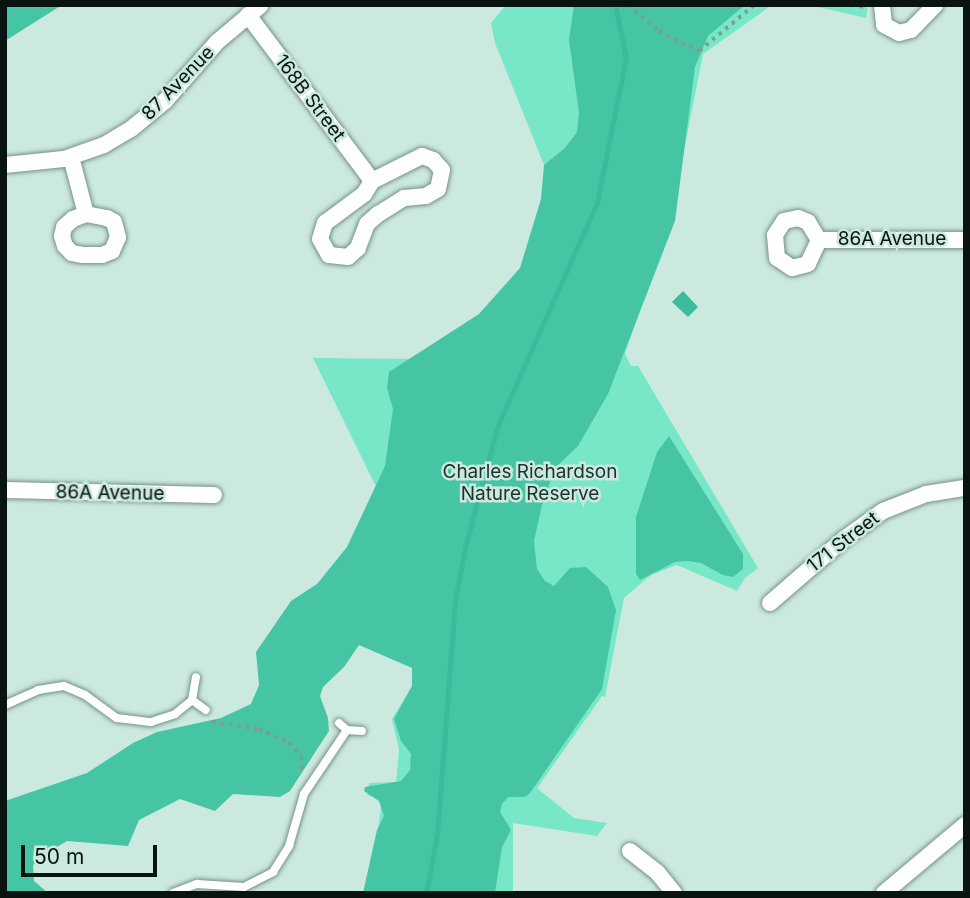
<!DOCTYPE html>
<html>
<head>
<meta charset="utf-8">
<style>
  body { margin:0 }
  #map { position:relative; width:970px; height:898px; overflow:hidden; background:#cce9df; font-family:Inter,sans-serif }
  div>[style] { position:absolute }
  .green>* { inset:0; background:#77e7c7 }
  .forest>* { inset:0; background:#46c5a4 }
  .water>* { inset:0; background:#3abc9c }
  .stream>* { height:5px; margin:-2.5px; padding:0 2.5px; transform-origin:2.5px; border-radius:2.5px; background:#3abc9c }
  .path>* { height:3.5px; margin-top:-1.75px; transform-origin:0; background:repeating-linear-gradient(90deg,#839991 0 3.5px,transparent 0 8.5px) }
  .roads { filter:drop-shadow(0 0 2px #779289) drop-shadow(0 0 2px #779289) }
  .service>* { height:8px; margin:-4px; padding:0 4px; transform-origin:4px; border-radius:4px; background:#fff }
  .minor>* { height:16px; margin:-8px; padding:0 8px; transform-origin:8px; border-radius:8px; background:#fff }
  span { translate:-50% -50%; white-space:nowrap; text-align:center; line-height:1.15; -webkit-text-stroke:5px #cce9df; paint-order:stroke }
  .street-label { font-size:19px; color:#091310 }
  .park-label { font-size:19px; color:#1c322b }
  .frame { position:absolute; inset:0; border:7px solid #091310; pointer-events:none }
  .scale { position:absolute; left:21px; top:845px; width:136px; height:32px; box-sizing:border-box; border:4px solid #091310; border-top:0; padding-left:9px; font-size:21px; line-height:24px; white-space:nowrap; color:#091310; -webkit-text-stroke:5px #cce9df; paint-order:stroke }
</style>
</head>
<body>
<div id="map">
  <div class="green">
    <div style="clip-path:polygon(506px 5px,772px 5px,703px 54px,669px 226px,625px 354px,631px 366px,638px 366px,758px 568px,745px 578px,737px 591px,677px 565px,651px 575px,624px 598px,605px 697px,602px 696px,537px 788px,574px 818px,607px 823px,597px 836px,513px 823px,513px 893px,370px 893px,382px 799px,367px 795px,369px 783px,396px 782px,399px 750px,392px 719px,412px 686px,413px 667px,383px 501px,313px 358px,421px 359px,484px 317px,526px 270px,549px 161px,544px 165px,495px 43px,491px 23px)"></div>
    <div style="clip-path:polygon(809px 5px,868px 5px,866px 18px)"></div>
  </div>
  <div class="forest">
    <div style="clip-path:polygon(5px 5px,62px 5px,5px 41px)"></div>
    <div style="clip-path:polygon(574px 5px,745px 5px,708px 36px,695px 67px,675px 221px,608px 394px,578px 446px,555px 468px,542px 505px,534px 541px,537px 569px,545px 581px,554px 586px,570px 568px,586px 567px,608px 587px,616px 610px,602px 689px,530px 793px,525px 797px,508px 797px,502px 804px,500px 812px,511px 830px,502px 847px,495px 893px,363px 893px,377px 830px,384px 816px,379px 801px,364px 791px,365px 787px,401px 781px,410px 770px,411px 754px,401px 741px,394px 719px,412px 686px,412px 668px,359px 645px,344px 667px,323px 687px,320px 696px,328px 718px,329px 731px,290px 791px,280px 797px,233px 794px,215px 811px,180px 799px,139px 820px,128px 846px,67px 841px,37px 859px,33px 866px,34px 881px,48px 893px,5px 893px,5px 801px,87px 773px,133px 743px,157px 732px,221px 718px,251px 704px,259px 685px,256px 652px,291px 601px,317px 584px,347px 547px,385px 466px,393px 409px,387px 388px,389px 372px,479px 314px,520px 268px,541px 199px,544px 165px,565px 148px,577px 132px,579px 113px,569px 40px)"></div>
    <div style="clip-path:polygon(669px 436px,743px 554px,743px 569px,733px 577px,723px 575px,701px 563px,688px 561px,675px 562px,640px 580px,636px 574px,636px 517px,657px 452px)"></div>
  </div>
  <div class="water">
    <div style="clip-path:polygon(683px 291px,698px 307px,688px 317px,672px 302px)"></div>
  </div>
  <div class="stream">
    <div style="left:426px;top:893px;width:59px;rotate:-79.3deg"></div>
    <div style="left:437px;top:835px;width:235px;rotate:-85.6deg"></div>
    <div style="left:455px;top:601px;width:55px;rotate:-79.5deg"></div>
    <div style="left:465px;top:547px;width:126px;rotate:-74.9deg"></div>
    <div style="left:498px;top:425px;width:243px;rotate:-66deg"></div>
    <div style="left:597px;top:203px;width:148px;rotate:-78.7deg"></div>
    <div style="left:626px;top:58px;width:54px;rotate:-101.7deg"></div>
  </div>
  <div class="path">
    <div style="left:629px;top:5px;width:40px;rotate:41deg"></div>
    <div style="left:659px;top:31px;width:45px;rotate:26.6deg"></div>
    <div style="left:699px;top:51px;width:72px;rotate:-39.9deg"></div>
    <div style="left:851px;top:5px;width:15px;rotate:8deg"></div>
    <div style="left:212px;top:722px;width:48px;rotate:8.5deg"></div>
    <div style="left:259px;top:729px;width:33px;rotate:25deg"></div>
    <div style="left:289px;top:743px;width:19px;rotate:47deg"></div>
    <div style="left:302px;top:757px;width:17px;rotate:90deg"></div>
  </div>
  <div class="roads">
    <div class="service">
      <div style="left:192px;top:700px;width:17px;rotate:36deg"></div>
      <div style="left:5px;top:705px;width:36px;rotate:-24deg"></div>
      <div style="left:38px;top:690px;width:26px;rotate:-9deg"></div>
      <div style="left:64px;top:686px;width:23px;rotate:23deg"></div>
      <div style="left:85px;top:695px;width:39px;rotate:36deg"></div>
      <div style="left:117px;top:718px;width:34px;rotate:7deg"></div>
      <div style="left:151px;top:722px;width:25px;rotate:-18deg"></div>
      <div style="left:175px;top:714px;width:22px;rotate:-39deg"></div>
      <div style="left:192px;top:700px;width:23px;rotate:-80deg"></div>
      <div style="left:339px;top:723px;width:11px;rotate:41deg"></div>
      <div style="left:347px;top:730px;width:15px;rotate:4deg"></div>
      <div style="left:173px;top:893px;width:26px;rotate:-21deg"></div>
      <div style="left:197px;top:884px;width:47px;rotate:3.7deg"></div>
      <div style="left:244px;top:887px;width:33px;rotate:-27deg"></div>
      <div style="left:273px;top:872px;width:31px;rotate:-58deg"></div>
      <div style="left:289px;top:846px;width:54px;rotate:-73.9deg"></div>
      <div style="left:304px;top:794px;width:77px;rotate:-56.1deg"></div>
    </div>
    <div class="minor">
      <div style="left:882px;top:5px;width:20px;rotate:84deg"></div>
      <div style="left:884px;top:25px;width:17px;rotate:28deg"></div>
      <div style="left:899px;top:33px;width:12px;rotate:-14deg"></div>
      <div style="left:911px;top:30px;width:35px;rotate:-46deg"></div>
      <div style="left:248px;top:15px;width:207px;rotate:53.2deg"></div>
      <div style="left:422px;top:156px;width:12px;rotate:20deg"></div>
      <div style="left:433px;top:160px;width:13px;rotate:48deg"></div>
      <div style="left:442px;top:170px;width:19px;rotate:102deg"></div>
      <div style="left:438px;top:189px;width:14px;rotate:150deg"></div>
      <div style="left:426px;top:196px;width:22px;rotate:175deg"></div>
      <div style="left:404px;top:198px;width:31px;rotate:148deg"></div>
      <div style="left:378px;top:214px;width:15px;rotate:138deg"></div>
      <div style="left:367px;top:224px;width:26px;rotate:111deg"></div>
      <div style="left:358px;top:248px;width:13px;rotate:138deg"></div>
      <div style="left:348px;top:257px;width:19px;rotate:-174deg"></div>
      <div style="left:329px;top:255px;width:18px;rotate:-119deg"></div>
      <div style="left:320px;top:239px;width:17px;rotate:-73deg"></div>
      <div style="left:325px;top:223px;width:49px;rotate:-36.6deg"></div>
      <div style="left:364px;top:194px;width:15px;rotate:-58deg"></div>
      <div style="left:372px;top:181px;width:56px;rotate:-26.6deg"></div>
      <div style="left:71px;top:157px;width:59px;rotate:75.3deg"></div>
      <div style="left:5px;top:165px;width:59px;rotate:-5.8deg"></div>
      <div style="left:64px;top:159px;width:42px;rotate:-19.3deg"></div>
      <div style="left:104px;top:145px;width:31px;rotate:-31deg"></div>
      <div style="left:131px;top:129px;width:44px;rotate:-39.5deg"></div>
      <div style="left:165px;top:101px;width:79px;rotate:-48.6deg"></div>
      <div style="left:217px;top:42px;width:57px;rotate:-40.1deg"></div>
      <div style="left:86px;top:214px;width:21px;rotate:11deg"></div>
      <div style="left:107px;top:218px;width:8px;rotate:30deg"></div>
      <div style="left:114px;top:222px;width:16px;rotate:75deg"></div>
      <div style="left:118px;top:237px;width:15px;rotate:113deg"></div>
      <div style="left:112px;top:251px;width:11px;rotate:158deg"></div>
      <div style="left:102px;top:255px;width:19px;rotate:180deg"></div>
      <div style="left:83px;top:255px;width:11px;rotate:-170deg"></div>
      <div style="left:72px;top:253px;width:10px;rotate:-135deg"></div>
      <div style="left:65px;top:246px;width:10px;rotate:-107deg"></div>
      <div style="left:62px;top:236px;width:9px;rotate:-77deg"></div>
      <div style="left:64px;top:227px;width:12px;rotate:-42deg"></div>
      <div style="left:73px;top:219px;width:14px;rotate:-21deg"></div>
      <div style="left:798px;top:218px;width:11px;rotate:22deg"></div>
      <div style="left:808px;top:222px;width:21px;rotate:59deg"></div>
      <div style="left:819px;top:240px;width:26px;rotate:115deg"></div>
      <div style="left:808px;top:264px;width:16px;rotate:166deg"></div>
      <div style="left:792px;top:268px;width:18px;rotate:-146deg"></div>
      <div style="left:777px;top:258px;width:23px;rotate:-95deg"></div>
      <div style="left:775px;top:235px;width:17px;rotate:-57deg"></div>
      <div style="left:784px;top:221px;width:14px;rotate:-12deg"></div>
      <div style="left:819px;top:240px;width:146px"></div>
      <div style="left:5px;top:490px;width:209px;rotate:1.4deg"></div>
      <div style="left:770px;top:603px;width:98px;rotate:-40.9deg"></div>
      <div style="left:844px;top:539px;width:48px;rotate:-35.7deg"></div>
      <div style="left:883px;top:511px;width:46px;rotate:-21.6deg"></div>
      <div style="left:926px;top:494px;width:39px;rotate:-9deg"></div>
      <div style="left:630px;top:851px;width:34px;rotate:38deg"></div>
      <div style="left:657px;top:872px;width:27px;rotate:51deg"></div>
      <div style="left:884px;top:893px;width:106px;rotate:-40deg"></div>
    </div>
  </div>
  <div class="street-label">
    <span style="left:178px;top:83px;rotate:-46deg">87 Avenue</span>
    <span style="left:310px;top:98px;rotate:53deg">168B Street</span>
    <span style="left:892px;top:239px">86A Avenue</span>
    <span style="left:110px;top:493px;rotate:1deg">86A Avenue</span>
    <span style="left:843px;top:542px;rotate:-38deg">171 Street</span>
  </div>
  <div class="park-label">
    <span style="left:530px;top:483px">Charles Richardson<br>Nature Reserve</span>
  </div>
  <div class="frame"></div>
  <div class="scale">50 m</div>
</div>
</body>
</html>
